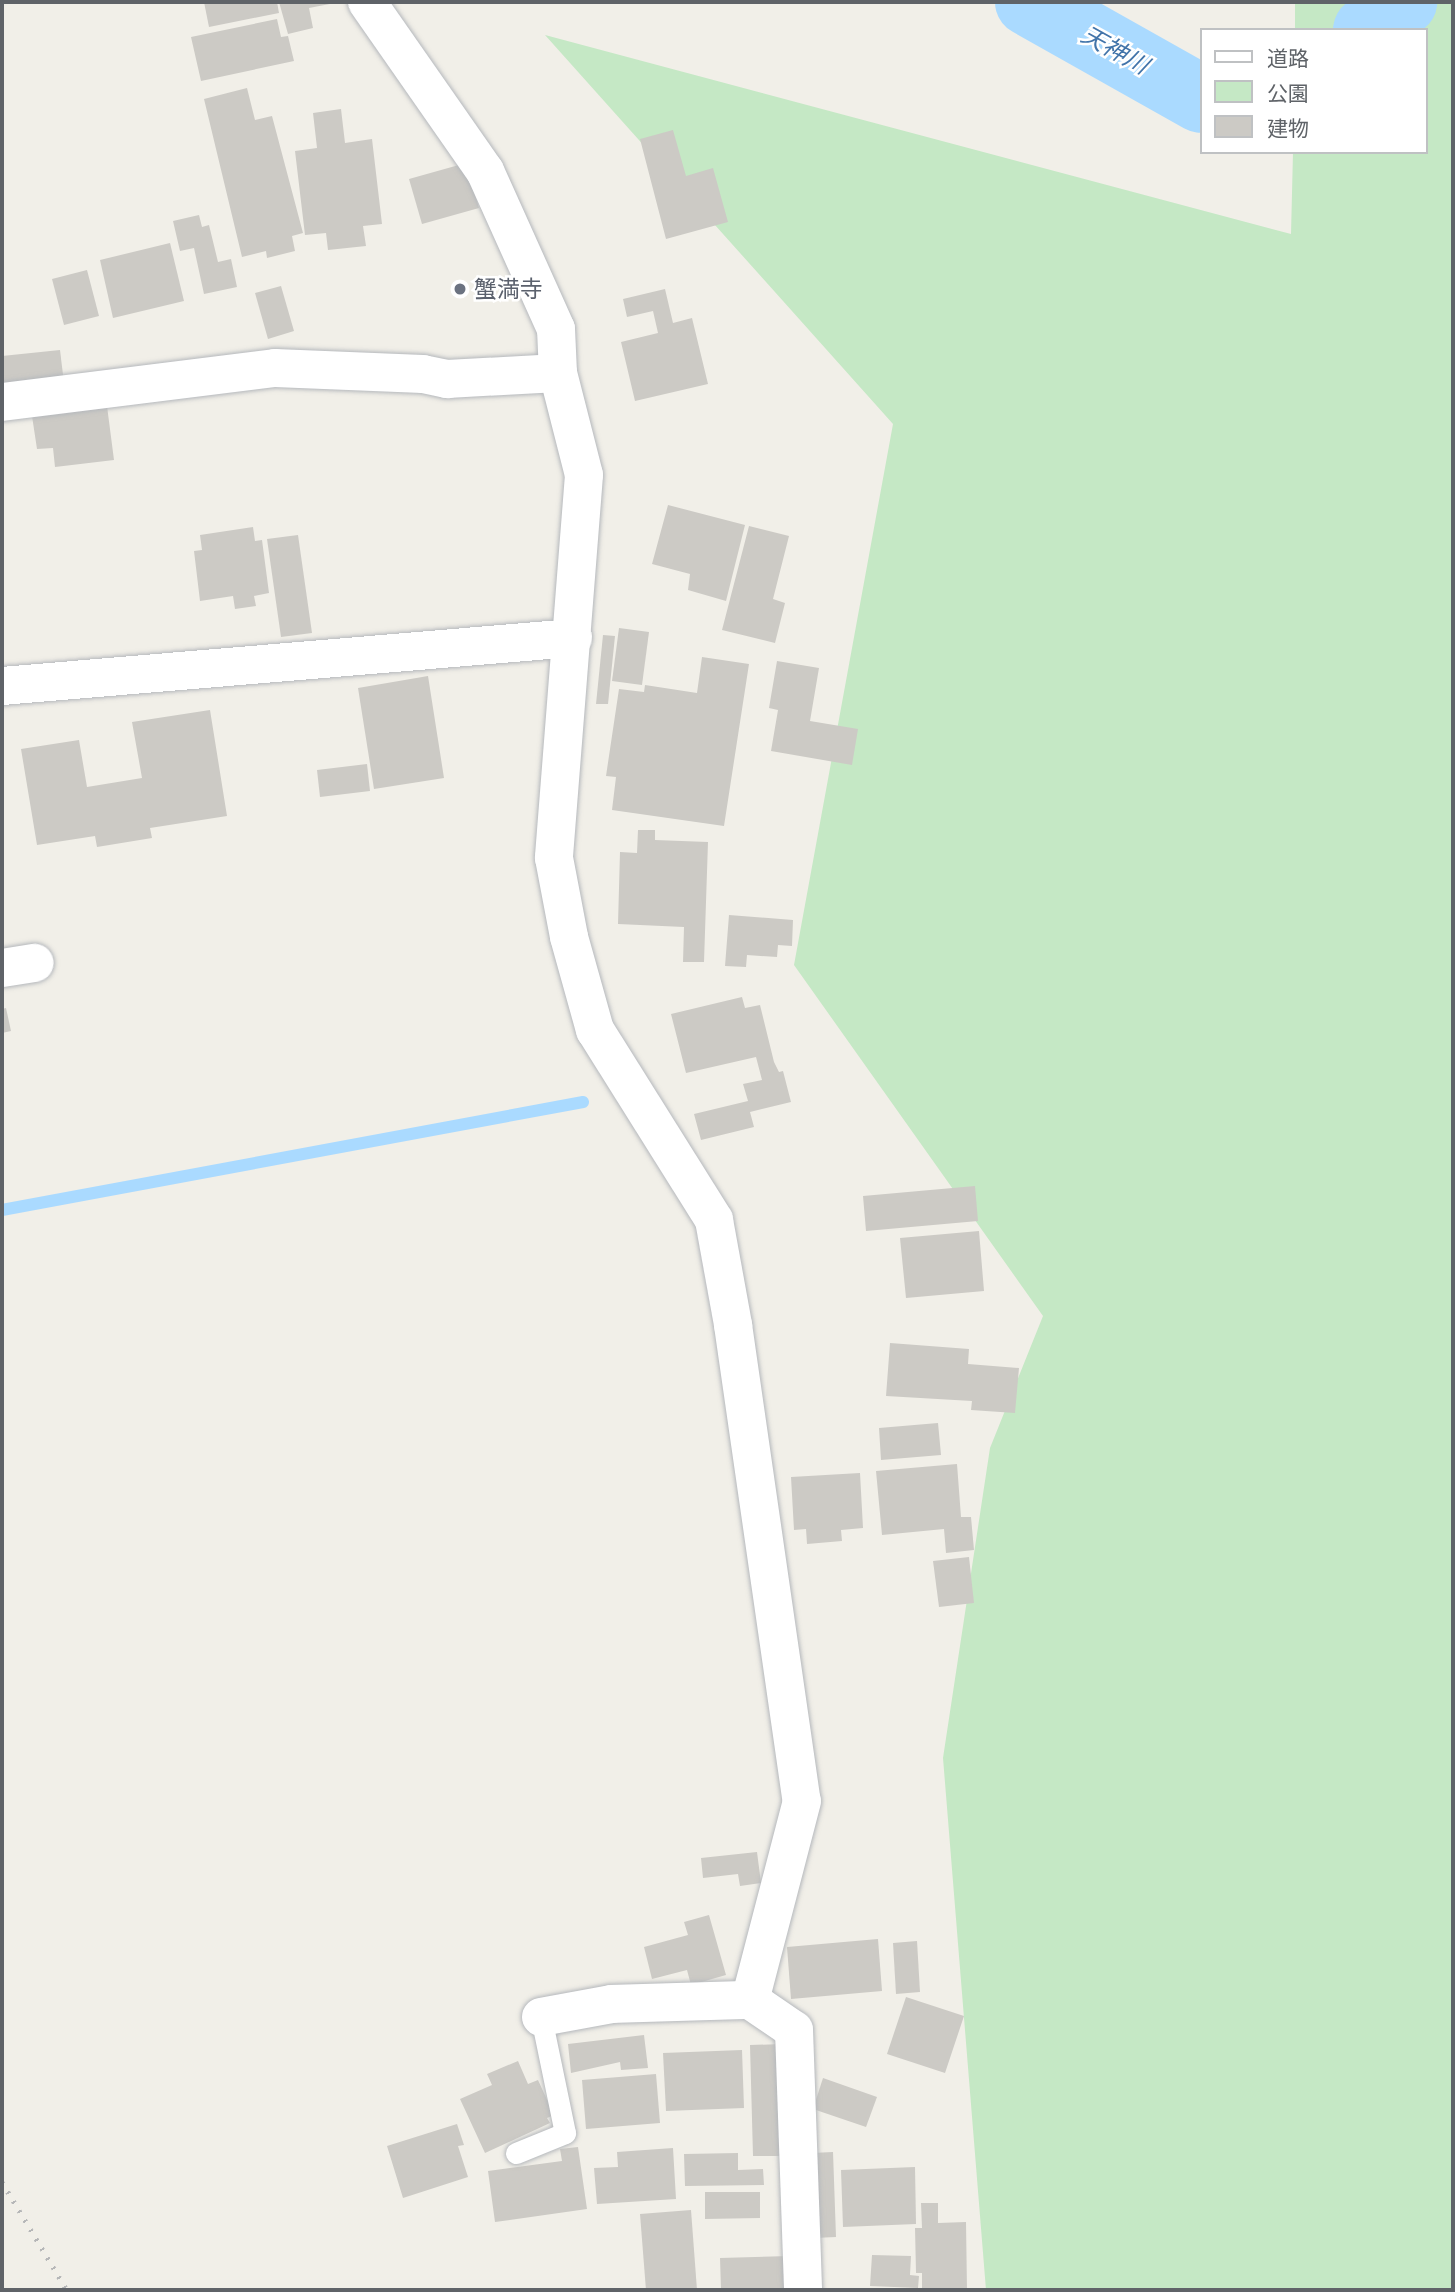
<!DOCTYPE html>
<html>
<head>
<meta charset="utf-8">
<style>
  body { margin:0 }
  #map { position:relative; width:1455px; height:2292px; overflow:hidden; background:#f1efe8; font-family:Cabin,"Noto Sans JP",sans-serif }
  div>[style] { position:absolute }
  .green>* { inset:0; background:#c5e8c5 }
  .stream>* { height:12px; margin:-6px; padding:0 6px; transform-origin:6px; border-radius:6px; background:#aadaff }
  .river>* { height:68px; margin:-34px; padding:0 34px; transform-origin:34px; border-radius:34px; background:#aadaff }
  .building>* { inset:0; background:#cccac5 }
  .roads { filter:drop-shadow(0 0 2px #b5b8bc) drop-shadow(0 0 2px #b5b8bc) }
  .service>* { height:21px; margin:-10.5px; padding:0 10.5px; transform-origin:10.5px; border-radius:10.5px; background:#fff }
  .minor>* { height:38px; margin:-19px; padding:0 19px; transform-origin:19px; border-radius:19px; background:#fff }
  .rail>* { height:5px; margin-top:-2.5px; transform-origin:0; background:repeating-linear-gradient(90deg,#b6b7b8 0 2px,transparent 0 11px) }
  .dots>* { width:19px; height:19px; translate:-50% -50%; box-sizing:border-box; border:4px solid #fff; border-radius:50% }
  span { translate:-50% -50%; white-space:nowrap; text-align:center; line-height:1.15; -webkit-text-stroke:5px #fff; paint-order:stroke }
  .worship-label { font-size:23px; color:#5b616d }
  .left { translate:0 -50%; text-align:left }
  .water-label { font-size:24px; color:#4174aa; font-style:italic }
  .frame { position:absolute; inset:0; border:4px solid #5f6368; pointer-events:none }
  .legend { position:absolute; left:1200px; top:28px; width:228px; height:126px; box-sizing:border-box; background:#fff; border:2px solid #bfc1c3; margin:0; padding:9px 12px; list-style:none; font-size:21px; color:#5f6368 }
  .legend li { display:flex; align-items:center; gap:14px; height:35px }
  .legend b { width:35px; border:2px solid #bfc1c3 }
</style>
</head>
<body>
<div id="map">
  <div class="green">
    <div style="clip-path:polygon(1295px 2px,1453px 2px,1453px 2290px,986px 2290px,943px 1758px,990px 1448px,1043px 1316px,794px 965px,893px 424px,545px 35px,1291px 234px,1293px 152px,1425px 152px,1425px 30px,1295px 30px)"></div>
  </div>
  <div class="stream">
    <div style="left:2px;top:1210px;width:591px;rotate:-10.53deg"></div>
  </div>
  <div class="river">
    <div style="left:1029px;top:2px;width:197px;rotate:29.4deg"></div>
    <div style="left:1367px;top:30px;width:46px;rotate:-37.9deg"></div>
  </div>
  <div class="building">
    <div style="clip-path:polygon(204px 2px,277px 2px,279px 13px,209px 27px)"></div>
    <div style="clip-path:polygon(279px 2px,335px 2px,335px 3px,309px 8px,313px 28px,288px 34px)"></div>
    <div style="clip-path:polygon(277px 19px,281px 37px,288px 36px,294px 61px,201px 81px,191px 37px)"></div>
    <div style="clip-path:polygon(247px 88px,255px 120px,272px 116px,303px 233px,292px 236px,295px 251px,267px 258px,266px 251px,242px 257px,204px 99px)"></div>
    <div style="clip-path:polygon(341px 109px,345px 143px,372px 139px,382px 224px,363px 226px,366px 246px,328px 250px,326px 233px,305px 235px,295px 151px,317px 148px,313px 113px)"></div>
    <div style="clip-path:polygon(673px 130px,686px 176px,713px 168px,728px 222px,666px 239px,640px 139px)"></div>
    <div style="clip-path:polygon(466px 163px,479px 208px,422px 224px,409px 179px)"></div>
    <div style="clip-path:polygon(199px 215px,202px 227px,209px 225px,218px 262px,231px 259px,237px 287px,204px 294px,194px 248px,180px 251px,173px 221px)"></div>
    <div style="clip-path:polygon(170px 243px,184px 301px,113px 318px,100px 260px)"></div>
    <div style="clip-path:polygon(87px 270px,99px 316px,64px 325px,52px 279px)"></div>
    <div style="clip-path:polygon(281px 286px,294px 331px,268px 339px,255px 293px)"></div>
    <div style="clip-path:polygon(665px 289px,673px 323px,692px 318px,708px 384px,635px 401px,621px 342px,658px 333px,653px 311px,627px 317px,623px 299px)"></div>
    <div style="clip-path:polygon(60px 350px,64px 383px,2px 391px,2px 356px)"></div>
    <div style="clip-path:polygon(107px 406px,114px 460px,55px 467px,53px 448px,37px 449px,32px 416px)"></div>
    <div style="clip-path:polygon(668px 505px,745px 525px,726px 601px,688px 590px,690px 574px,652px 564px)"></div>
    <div style="clip-path:polygon(749px 526px,789px 536px,773px 599px,785px 603px,775px 643px,722px 630px)"></div>
    <div style="clip-path:polygon(253px 527px,255px 541px,262px 540px,269px 593px,254px 596px,256px 606px,235px 609px,233px 596px,200px 601px,194px 551px,202px 550px,200px 535px)"></div>
    <div style="clip-path:polygon(298px 535px,312px 633px,281px 637px,267px 539px)"></div>
    <div style="clip-path:polygon(619px 628px,649px 632px,642px 685px,612px 681px)"></div>
    <div style="clip-path:polygon(603px 635px,615px 636px,608px 704px,596px 704px)"></div>
    <div style="clip-path:polygon(702px 657px,749px 664px,724px 826px,612px 810px,616px 777px,606px 776px,619px 689px,644px 692px,645px 685px,697px 693px)"></div>
    <div style="clip-path:polygon(777px 661px,819px 668px,810px 721px,858px 729px,852px 765px,771px 751px,778px 710px,769px 708px)"></div>
    <div style="clip-path:polygon(428px 676px,444px 778px,374px 789px,358px 688px)"></div>
    <div style="clip-path:polygon(210px 710px,227px 816px,150px 828px,152px 838px,97px 847px,95px 836px,37px 845px,21px 749px,79px 740px,87px 787px,142px 778px,132px 722px)"></div>
    <div style="clip-path:polygon(367px 764px,370px 791px,320px 797px,317px 770px)"></div>
    <div style="clip-path:polygon(638px 830px,655px 830px,655px 840px,708px 842px,704px 962px,683px 962px,684px 927px,618px 924px,620px 852px,637px 853px)"></div>
    <div style="clip-path:polygon(729px 915px,793px 920px,792px 946px,778px 945px,777px 957px,747px 955px,746px 967px,725px 966px)"></div>
    <div style="clip-path:polygon(742px 997px,745px 1008px,760px 1005px,774px 1062px,779px 1072px,783px 1071px,791px 1102px,750px 1112px,754px 1127px,701px 1140px,694px 1114px,748px 1101px,743px 1084px,762px 1080px,756px 1057px,686px 1073px,671px 1014px)"></div>
    <div style="clip-path:polygon(6px 1008px,11px 1031px,2px 1033px,2px 1009px)"></div>
    <div style="clip-path:polygon(975px 1186px,978px 1221px,866px 1231px,863px 1196px)"></div>
    <div style="clip-path:polygon(979px 1231px,984px 1291px,906px 1298px,900px 1238px)"></div>
    <div style="clip-path:polygon(890px 1343px,969px 1349px,968px 1364px,1019px 1368px,1015px 1413px,971px 1410px,972px 1401px,886px 1396px)"></div>
    <div style="clip-path:polygon(938px 1423px,941px 1455px,881px 1460px,879px 1428px)"></div>
    <div style="clip-path:polygon(957px 1464px,961px 1517px,971px 1517px,974px 1550px,946px 1553px,944px 1529px,882px 1535px,876px 1471px)"></div>
    <div style="clip-path:polygon(860px 1473px,863px 1528px,841px 1530px,842px 1541px,807px 1544px,806px 1529px,794px 1530px,791px 1477px)"></div>
    <div style="clip-path:polygon(969px 1557px,974px 1603px,939px 1607px,933px 1561px)"></div>
    <div style="clip-path:polygon(757px 1852px,761px 1883px,740px 1886px,738px 1874px,703px 1878px,701px 1858px)"></div>
    <div style="clip-path:polygon(709px 1915px,726px 1975px,691px 1985px,687px 1970px,652px 1979px,644px 1947px,688px 1935px,684px 1922px)"></div>
    <div style="clip-path:polygon(878px 1939px,882px 1991px,791px 1999px,787px 1947px)"></div>
    <div style="clip-path:polygon(917px 1941px,920px 1992px,896px 1994px,893px 1943px)"></div>
    <div style="clip-path:polygon(906px 1997px,964px 2016px,945px 2073px,887px 2054px)"></div>
    <div style="clip-path:polygon(644px 2035px,648px 2068px,621px 2070px,620px 2062px,571px 2073px,568px 2044px)"></div>
    <div style="clip-path:polygon(783px 2044px,785px 2156px,753px 2156px,750px 2045px)"></div>
    <div style="clip-path:polygon(742px 2050px,744px 2108px,666px 2111px,663px 2053px)"></div>
    <div style="clip-path:polygon(518px 2061px,528px 2084px,538px 2080px,554px 2115px,547px 2118px,550px 2123px,485px 2153px,460px 2099px,492px 2085px,487px 2074px)"></div>
    <div style="clip-path:polygon(656px 2074px,660px 2123px,586px 2129px,582px 2080px)"></div>
    <div style="clip-path:polygon(823px 2078px,877px 2097px,866px 2127px,813px 2109px)"></div>
    <div style="clip-path:polygon(457px 2124px,464px 2145px,458px 2146px,468px 2177px,403px 2198px,387px 2146px)"></div>
    <div style="clip-path:polygon(578px 2147px,587px 2209px,495px 2222px,488px 2171px,562px 2161px,560px 2149px)"></div>
    <div style="clip-path:polygon(673px 2148px,676px 2199px,597px 2204px,594px 2168px,618px 2167px,617px 2152px)"></div>
    <div style="clip-path:polygon(833px 2152px,836px 2237px,814px 2238px,812px 2153px)"></div>
    <div style="clip-path:polygon(738px 2153px,738px 2170px,763px 2169px,764px 2185px,685px 2186px,684px 2154px)"></div>
    <div style="clip-path:polygon(915px 2167px,916px 2224px,843px 2227px,841px 2170px)"></div>
    <div style="clip-path:polygon(705px 2192px,760px 2192px,760px 2218px,705px 2219px)"></div>
    <div style="clip-path:polygon(921px 2203px,938px 2203px,938px 2223px,966px 2222px,967px 2290px,922px 2290px,922px 2273px,916px 2273px,915px 2228px,922px 2228px)"></div>
    <div style="clip-path:polygon(691px 2210px,697px 2290px,646px 2290px,640px 2214px)"></div>
    <div style="clip-path:polygon(872px 2255px,911px 2256px,910px 2275px,919px 2276px,918px 2288px,870px 2286px)"></div>
    <div style="clip-path:polygon(790px 2256px,790px 2290px,721px 2290px,720px 2258px)"></div>
  </div>
  <div class="roads">
    <div class="service">
      <div style="left:516px;top:2153px;width:53px;rotate:-22.2deg"></div>
      <div style="left:565px;top:2133px;width:118px;rotate:-101.7deg"></div>
    </div>
    <div class="minor">
      <div style="left:367px;top:2px;width:206px;rotate:55.1deg"></div>
      <div style="left:485px;top:171px;width:173px;rotate:65.8deg"></div>
      <div style="left:556px;top:329px;width:44px;rotate:87.4deg"></div>
      <div style="left:558px;top:373px;width:105px;rotate:75.7deg"></div>
      <div style="left:584px;top:475px;width:384px;rotate:94.5deg"></div>
      <div style="left:554px;top:858px;width:80px;rotate:79.2deg"></div>
      <div style="left:569px;top:937px;width:97px;rotate:74.4deg"></div>
      <div style="left:595px;top:1030px;width:224px;rotate:57.9deg"></div>
      <div style="left:714px;top:1220px;width:107px;rotate:79.7deg"></div>
      <div style="left:733px;top:1325px;width:481px;rotate:81.8deg"></div>
      <div style="left:802px;top:1801px;width:206px;rotate:104.6deg"></div>
      <div style="left:750px;top:2000px;width:53px;rotate:34.3deg"></div>
      <div style="left:794px;top:2030px;width:260px;rotate:88deg"></div>
      <div style="left:2px;top:402px;width:275px;rotate:-7.1deg"></div>
      <div style="left:275px;top:368px;width:148px;rotate:2.3deg"></div>
      <div style="left:423px;top:374px;width:25px;rotate:12deg"></div>
      <div style="left:447px;top:379px;width:111px;rotate:-3.1deg"></div>
      <div style="left:2px;top:686px;width:573px;rotate:-4.81deg"></div>
      <div style="left:2px;top:968px;width:33px;rotate:-9deg"></div>
      <div style="left:541px;top:2017px;width:72px;rotate:-10.4deg"></div>
      <div style="left:612px;top:2004px;width:138px;rotate:-1.7deg"></div>
    </div>
  </div>
  <div class="rail">
    <div style="left:2px;top:2182px;width:126px;rotate:59deg"></div>
  </div>
  <div class="dots">
    <div style="left:460px;top:289px;background:#6b7280"></div>
  </div>
  <div class="worship-label">
    <span class="left" style="left:474px;top:289px">蟹満寺</span>
  </div>
  <div class="water-label">
    <span style="left:1115px;top:50px;rotate:29deg">天神川</span>
  </div>
  <div class="frame"></div>
  <ul class="legend">
  <li><b style="height:9px;background:#fff"></b>道路</li>
  <li><b style="height:19px;background:#c5e8c5"></b>公園</li>
  <li><b style="height:19px;background:#cccac5"></b>建物</li>
  </ul>
</div>
</body>
</html>
